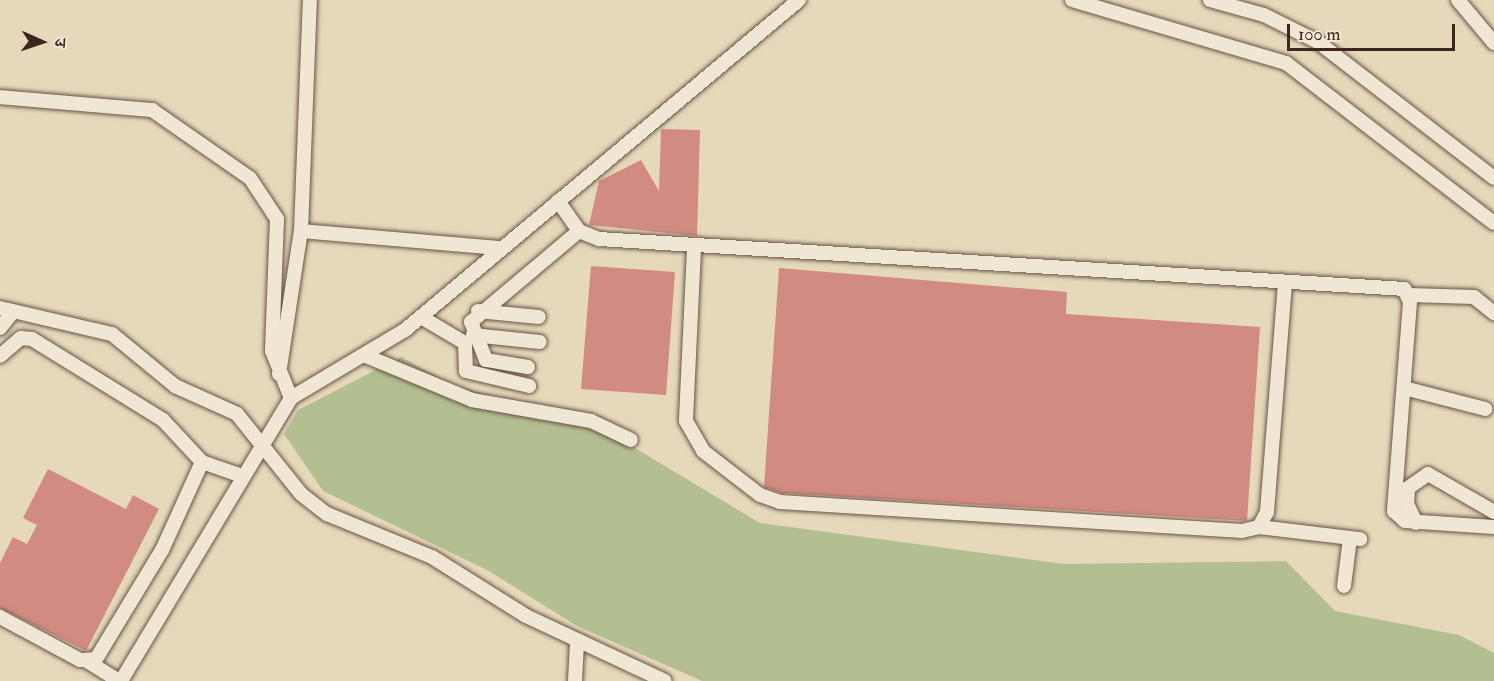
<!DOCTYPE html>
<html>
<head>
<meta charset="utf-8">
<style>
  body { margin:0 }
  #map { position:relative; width:1494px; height:681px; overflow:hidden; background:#e6d9bb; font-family:"IM FELL Double Pica","Noto Serif Devanagari",serif }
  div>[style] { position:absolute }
  .green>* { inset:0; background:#b4bf91 }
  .building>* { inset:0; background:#d28b83 }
  .roads { filter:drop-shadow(0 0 2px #685345) drop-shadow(0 0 2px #685345) }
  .minor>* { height:14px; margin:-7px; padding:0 7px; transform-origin:7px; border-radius:7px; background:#efe6d3 }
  span { translate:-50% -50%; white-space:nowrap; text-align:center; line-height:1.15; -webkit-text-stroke:6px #efe6d3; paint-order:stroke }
  .north { position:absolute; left:12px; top:12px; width:60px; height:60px; -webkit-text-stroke:4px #efe6d3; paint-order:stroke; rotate:93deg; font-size:16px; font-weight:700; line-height:24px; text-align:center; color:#3e261e }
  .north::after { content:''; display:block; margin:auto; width:21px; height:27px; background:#3e261e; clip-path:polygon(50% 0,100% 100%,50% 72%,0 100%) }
  .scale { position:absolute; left:1287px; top:24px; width:168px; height:27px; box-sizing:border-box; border:3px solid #3e261e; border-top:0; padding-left:8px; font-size:18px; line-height:21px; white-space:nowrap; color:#3e261e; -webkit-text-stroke:4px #efe6d3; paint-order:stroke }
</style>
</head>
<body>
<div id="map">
  <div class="green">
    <div style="clip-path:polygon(401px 357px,453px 385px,595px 424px,760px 523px,1064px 564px,1286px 561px,1335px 611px,1459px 635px,1494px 653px,1494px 681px,702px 681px,577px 626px,487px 570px,323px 491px,284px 434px,298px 410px)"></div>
  </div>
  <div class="building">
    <div style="clip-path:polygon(661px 129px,700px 130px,697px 236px,589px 225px,599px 181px,641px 160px,659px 191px)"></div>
    <div style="clip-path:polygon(591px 266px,675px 272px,666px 395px,581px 389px)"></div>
    <div style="clip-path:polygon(779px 268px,1067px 292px,1066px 314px,1260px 327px,1247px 521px,782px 493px,764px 487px)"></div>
    <div style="clip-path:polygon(48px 469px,126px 509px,133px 495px,159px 509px,86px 651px,0 608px,0 563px,13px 537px,27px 544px,37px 525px,23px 518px)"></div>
  </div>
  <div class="roads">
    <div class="minor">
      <div style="left:1072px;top:0;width:223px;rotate:16.4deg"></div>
      <div style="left:1286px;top:63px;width:262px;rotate:37.6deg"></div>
      <div style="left:1210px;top:0;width:56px;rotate:15.5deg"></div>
      <div style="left:1264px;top:15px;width:60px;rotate:26.6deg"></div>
      <div style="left:1318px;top:42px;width:222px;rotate:37.7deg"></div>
      <div style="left:1458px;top:0;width:56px;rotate:50.1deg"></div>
      <div style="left:0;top:97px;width:153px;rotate:4.9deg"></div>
      <div style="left:152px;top:110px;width:119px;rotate:34.8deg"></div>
      <div style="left:250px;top:178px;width:49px;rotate:56.6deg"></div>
      <div style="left:277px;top:219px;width:132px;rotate:92.2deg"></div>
      <div style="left:272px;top:351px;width:51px;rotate:68deg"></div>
      <div style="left:558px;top:201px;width:37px;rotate:55deg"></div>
      <div style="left:579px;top:231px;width:22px;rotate:22deg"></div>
      <div style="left:599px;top:239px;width:807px;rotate:3.55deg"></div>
      <div style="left:1404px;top:289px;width:14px;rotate:65deg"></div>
      <div style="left:1410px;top:302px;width:210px;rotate:94.4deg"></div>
      <div style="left:1394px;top:511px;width:15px;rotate:42deg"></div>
      <div style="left:1405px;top:521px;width:89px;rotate:3.9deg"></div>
      <div style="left:301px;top:231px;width:201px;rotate:4.9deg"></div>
      <div style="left:694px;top:249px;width:172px;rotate:92.7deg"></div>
      <div style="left:686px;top:421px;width:34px;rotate:60deg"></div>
      <div style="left:703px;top:451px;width:72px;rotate:37.7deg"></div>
      <div style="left:760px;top:495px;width:21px;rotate:19deg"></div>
      <div style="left:780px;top:502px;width:463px;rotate:3.6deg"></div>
      <div style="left:1242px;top:531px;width:17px;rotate:-13deg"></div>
      <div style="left:1259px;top:527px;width:17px;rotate:-62deg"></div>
      <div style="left:1267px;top:512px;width:229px;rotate:-85.5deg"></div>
      <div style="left:1409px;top:295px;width:65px;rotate:1.8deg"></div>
      <div style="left:1474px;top:297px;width:26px;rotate:39deg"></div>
      <div style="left:0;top:308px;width:115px;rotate:13.1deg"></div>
      <div style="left:112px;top:334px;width:82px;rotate:39.5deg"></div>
      <div style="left:175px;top:386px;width:68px;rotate:24.3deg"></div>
      <div style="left:237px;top:414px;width:102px;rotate:51.3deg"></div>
      <div style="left:301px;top:494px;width:33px;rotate:38deg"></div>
      <div style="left:327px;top:514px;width:113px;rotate:22.3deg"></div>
      <div style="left:432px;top:557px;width:111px;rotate:32.1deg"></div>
      <div style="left:526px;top:616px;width:153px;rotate:25.1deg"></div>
      <div style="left:478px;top:311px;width:61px;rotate:5.6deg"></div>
      <div style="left:421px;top:317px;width:51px;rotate:30.6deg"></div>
      <div style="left:465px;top:343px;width:28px;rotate:88deg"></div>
      <div style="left:466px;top:371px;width:65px;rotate:13.4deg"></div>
      <div style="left:0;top:328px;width:21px;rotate:-51deg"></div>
      <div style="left:473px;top:335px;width:67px;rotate:6deg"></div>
      <div style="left:0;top:356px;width:28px;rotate:-41deg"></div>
      <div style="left:21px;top:338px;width:11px;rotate:5deg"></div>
      <div style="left:32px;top:339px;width:154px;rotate:31.7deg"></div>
      <div style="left:163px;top:420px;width:57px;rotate:47.1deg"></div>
      <div style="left:202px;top:462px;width:97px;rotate:114.4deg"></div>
      <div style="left:162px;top:550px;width:127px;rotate:121.2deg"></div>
      <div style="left:96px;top:659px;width:16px;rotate:176deg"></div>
      <div style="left:80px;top:660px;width:91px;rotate:-151.7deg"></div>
      <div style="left:366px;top:356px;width:115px;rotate:22.5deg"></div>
      <div style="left:472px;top:400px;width:121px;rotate:10deg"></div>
      <div style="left:591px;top:421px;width:44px;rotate:25.4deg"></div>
      <div style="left:528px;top:367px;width:43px;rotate:-170.5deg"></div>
      <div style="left:486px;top:360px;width:41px;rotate:-111.5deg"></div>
      <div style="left:471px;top:322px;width:141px;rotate:-40.1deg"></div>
      <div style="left:279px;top:374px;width:145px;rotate:-81.3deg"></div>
      <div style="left:301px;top:231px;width:231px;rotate:-87.8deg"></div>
      <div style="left:1404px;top:388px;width:84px;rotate:14.5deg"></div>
      <div style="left:202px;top:462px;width:42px;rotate:19.3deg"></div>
      <div style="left:1416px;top:523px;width:21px;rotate:-115deg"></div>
      <div style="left:1407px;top:504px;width:16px;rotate:-86deg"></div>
      <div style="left:1408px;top:488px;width:24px;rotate:-35deg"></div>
      <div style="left:1428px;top:474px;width:76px;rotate:29.9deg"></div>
      <div style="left:1259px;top:527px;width:102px;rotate:6.8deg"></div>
      <div style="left:1344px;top:586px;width:48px;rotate:-82.9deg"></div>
      <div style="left:87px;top:661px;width:38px;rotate:32deg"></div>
      <div style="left:121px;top:681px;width:330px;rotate:-59deg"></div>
      <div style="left:291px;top:398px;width:133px;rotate:-30.8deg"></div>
      <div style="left:405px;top:330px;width:514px;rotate:-39.95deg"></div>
      <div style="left:575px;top:681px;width:38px;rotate:-87deg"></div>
    </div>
  </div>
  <div class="north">उ</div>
  <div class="scale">100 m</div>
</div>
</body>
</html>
